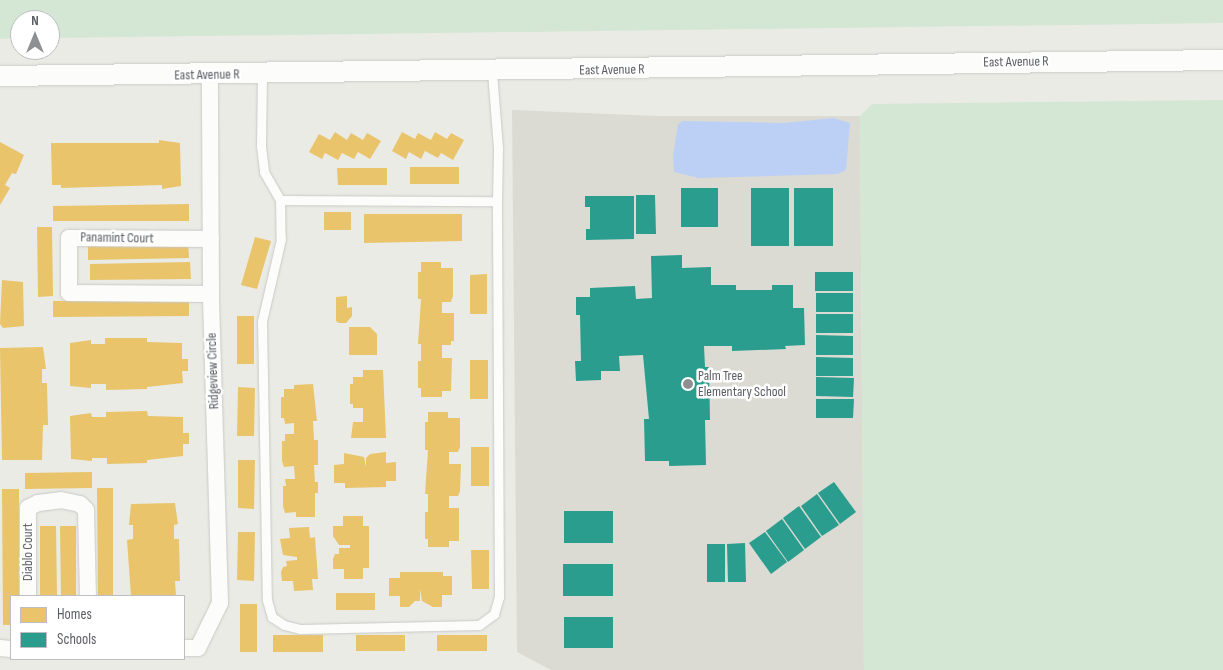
<!DOCTYPE html>
<html>
<head>
<meta charset="utf-8">
<style>
  body { margin:0 }
  #map { position:relative; width:1223px; height:670px; overflow:hidden; background:#ebebe5; font-family:"Sofia Sans Condensed",sans-serif }
  div>[style] { position:absolute }
  .education>* { inset:0; background:#dbdbd3 }
  .green>* { inset:0; background:#d3e7d4 }
  .water>* { inset:0; background:#bbd0f4 }
  .homes>* { inset:0; background:#e9c46a }
  .schools>* { inset:0; background:#2a9d8f }
  .roads { filter:drop-shadow(0 0 1px #c8c9c7) drop-shadow(0 0 1px #c8c9c7) }
  .service>* { height:9px; margin:-4.5px; padding:0 4.5px; transform-origin:4.5px; border-radius:4.5px; background:#fcfcfb }
  .minor>* { height:16px; margin:-8px; padding:0 8px; transform-origin:8px; border-radius:8px; background:#fcfcfb }
  .tertiary>* { height:20px; margin:-10px; padding:0 10px; transform-origin:10px; border-radius:10px; background:#fcfcfb }
  .dots>* { width:14px; height:14px; translate:-50% -50%; box-sizing:border-box; border:2px solid #fff; border-radius:50% }
  span { translate:-50% -50%; white-space:nowrap; text-align:center; line-height:1.15; -webkit-text-stroke:5px #fff; paint-order:stroke }
  .street-label { font-size:14px; color:#5b5d63 }
  .poi-label { font-size:14px; color:#5b5d63 }
  .left { translate:0 -50%; text-align:left }
  .legend { position:absolute; left:10px; top:595px; width:175px; height:65px; box-sizing:border-box; background:#fff; border:1px solid #bdbec1; margin:0; padding:6px 9px; list-style:none; font-size:15px; color:#5b5d63 }
  .legend li { display:flex; align-items:center; gap:10px; height:25px }
  .legend b { width:25px; border:1px solid #bdbec1 }
  .north { position:absolute; left:10px; top:10px; width:50px; height:50px; box-sizing:border-box; background:#fff; border:1px solid #bdbec1; border-radius:50%; rotate:0deg; font-size:14px; font-weight:700; line-height:20px; text-align:center; color:#5b5d63 }
  .north::after { content:''; display:block; margin:auto; width:18px; height:22px; background:#8d8f90; clip-path:polygon(50% 0,100% 100%,50% 72%,0 100%) }
</style>
</head>
<body>
<div id="map">
  <div class="education">
    <div style="clip-path:polygon(512px 110px,658px 116px,860px 116px,864px 670px,551px 670px,517px 652px)"></div>
  </div>
  <div class="green">
    <div style="clip-path:polygon(0 0,1223px 0,1223px 23px,50px 38px,50px 20px,20px 20px,20px 38px,0 39px)"></div>
    <div style="clip-path:polygon(1223px 100px,1223px 670px,864px 670px,860px 116px,872px 104px)"></div>
  </div>
  <div class="water">
    <div style="clip-path:polygon(833px 118px,850px 123px,846px 170px,838px 174px,699px 178px,674px 172px,673px 156px,678px 124px,683px 121px,784px 123px)"></div>
  </div>
  <div class="homes">
    <div style="clip-path:polygon(335px 132px,347px 140px,351px 133px,363px 140px,367px 133px,381px 141px,370px 159px,358px 152px,354px 159px,342px 153px,338px 160px,325px 153px,322px 159px,309px 152px,319px 134px,330px 140px)"></div>
    <div style="clip-path:polygon(402px 132px,415px 139px,418px 133px,431px 140px,435px 132px,447px 139px,451px 133px,464px 140px,453px 160px,441px 153px,438px 158px,425px 151px,421px 159px,409px 152px,406px 159px,392px 151px)"></div>
    <div style="clip-path:polygon(159px 140px,180px 143px,181px 186px,162px 189px,162px 185px,61px 188px,61px 185px,52px 185px,51px 143px,159px 143px)"></div>
    <div style="clip-path:polygon(0 142px,24px 155px,16px 174px,12px 173px,5px 185px,10px 188px,0 205px)"></div>
    <div style="clip-path:polygon(410px 167px,459px 167px,459px 184px,410px 184px)"></div>
    <div style="clip-path:polygon(337px 168px,387px 168px,387px 185px,338px 185px)"></div>
    <div style="clip-path:polygon(189px 204px,189px 221px,53px 221px,53px 206px)"></div>
    <div style="clip-path:polygon(324px 212px,351px 212px,351px 230px,324px 230px)"></div>
    <div style="clip-path:polygon(364px 214px,462px 214px,462px 241px,364px 243px)"></div>
    <div style="clip-path:polygon(37px 227px,52px 227px,53px 296px,38px 297px)"></div>
    <div style="clip-path:polygon(255px 237px,271px 241px,257px 289px,241px 285px)"></div>
    <div style="clip-path:polygon(188px 241px,189px 258px,88px 260px,88px 243px)"></div>
    <div style="clip-path:polygon(190px 262px,191px 279px,90px 280px,90px 264px)"></div>
    <div style="clip-path:polygon(421px 262px,441px 262px,441px 268px,453px 268px,453px 296px,451px 302px,442px 302px,442px 313px,454px 313px,454px 341px,451px 341px,451px 345px,442px 345px,442px 358px,452px 358px,451px 391px,442px 391px,442px 397px,421px 397px,421px 388px,418px 388px,418px 361px,421px 361px,421px 344px,418px 344px,421px 299px,418px 299px,418px 272px,421px 272px)"></div>
    <div style="clip-path:polygon(487px 274px,487px 314px,470px 314px,470px 275px)"></div>
    <div style="clip-path:polygon(2px 280px,23px 282px,24px 326px,3px 328px,0 324px)"></div>
    <div style="clip-path:polygon(347px 296px,347px 308px,352px 307px,352px 316px,346px 323px,339px 323px,336px 321px,336px 297px)"></div>
    <div style="clip-path:polygon(189px 300px,189px 316px,53px 317px,53px 301px)"></div>
    <div style="clip-path:polygon(237px 316px,254px 316px,254px 364px,237px 364px)"></div>
    <div style="clip-path:polygon(349px 327px,370px 327px,377px 334px,377px 355px,349px 355px)"></div>
    <div style="clip-path:polygon(105px 338px,147px 338px,147px 342px,182px 343px,182px 359px,188px 359px,188px 371px,182px 371px,183px 383px,147px 387px,147px 389px,106px 390px,106px 384px,91px 384px,91px 388px,70px 386px,70px 343px,91px 340px,91px 344px,105px 344px)"></div>
    <div style="clip-path:polygon(43px 347px,46px 369px,42px 369px,42px 383px,47px 383px,48px 425px,43px 425px,42px 460px,2px 460px,0 348px)"></div>
    <div style="clip-path:polygon(470px 360px,488px 360px,488px 399px,470px 399px)"></div>
    <div style="clip-path:polygon(363px 370px,383px 370px,386px 438px,351px 438px,353px 422px,363px 422px,363px 408px,353px 408px,353px 404px,350px 404px,350px 384px,353px 384px,353px 377px,363px 377px)"></div>
    <div style="clip-path:polygon(313px 384px,317px 421px,313px 421px,314px 440px,318px 440px,318px 465px,314px 465px,315px 482px,318px 482px,318px 493px,315px 493px,315px 517px,296px 517px,296px 512px,285px 513px,283px 506px,283px 486px,286px 486px,285px 479px,295px 479px,294px 466px,284px 467px,282px 461px,282px 441px,285px 441px,285px 434px,294px 434px,294px 423px,285px 424px,284px 418px,281px 418px,281px 397px,284px 397px,284px 389px,294px 389px,294px 385px)"></div>
    <div style="clip-path:polygon(238px 387px,255px 388px,254px 436px,237px 436px)"></div>
    <div style="clip-path:polygon(147px 411px,148px 416px,183px 417px,183px 433px,189px 433px,189px 444px,183px 444px,183px 456px,147px 460px,147px 463px,107px 464px,107px 458px,92px 458px,92px 461px,71px 459px,70px 416px,91px 413px,92px 417px,106px 417px,106px 412px)"></div>
    <div style="clip-path:polygon(428px 412px,448px 412px,448px 418px,460px 418px,460px 447px,458px 452px,449px 452px,449px 464px,461px 464px,460px 491px,458px 496px,449px 496px,449px 508px,459px 508px,459px 541px,449px 541px,449px 547px,428px 547px,428px 539px,425px 539px,425px 512px,428px 512px,428px 494px,425px 494px,428px 450px,425px 450px,425px 422px,428px 422px)"></div>
    <div style="clip-path:polygon(471px 447px,489px 447px,489px 486px,471px 486px)"></div>
    <div style="clip-path:polygon(386px 452px,386px 463px,396px 462px,396px 481px,386px 481px,386px 487px,345px 488px,345px 483px,334px 483px,334px 465px,344px 464px,344px 453px,364px 457px,366px 467px,366px 458px,370px 454px)"></div>
    <div style="clip-path:polygon(238px 460px,255px 460px,254px 509px,238px 508px)"></div>
    <div style="clip-path:polygon(92px 472px,92px 488px,25px 489px,25px 473px)"></div>
    <div style="clip-path:polygon(97px 488px,113px 488px,113px 596px,98px 596px)"></div>
    <div style="clip-path:polygon(2px 489px,19px 489px,19px 596px,11px 596px,11px 625px,3px 625px)"></div>
    <div style="clip-path:polygon(175px 503px,178px 524px,174px 525px,174px 539px,179px 539px,180px 581px,175px 581px,176px 596px,131px 596px,127px 540px,133px 539px,133px 525px,129px 525px,131px 504px)"></div>
    <div style="clip-path:polygon(343px 516px,363px 516px,363px 526px,369px 526px,369px 568px,363px 568px,363px 579px,344px 579px,344px 569px,333px 569px,333px 559px,335px 554px,339px 554px,339px 548px,350px 548px,350px 545px,339px 545px,333px 536px,333px 526px,343px 526px)"></div>
    <div style="clip-path:polygon(40px 526px,56px 526px,57px 596px,40px 596px)"></div>
    <div style="clip-path:polygon(60px 526px,76px 526px,76px 596px,61px 596px)"></div>
    <div style="clip-path:polygon(309px 527px,310px 538px,315px 537px,318px 579px,312px 579px,313px 590px,294px 591px,293px 581px,282px 581px,281px 572px,283px 567px,287px 566px,286px 561px,297px 560px,297px 557px,283px 555px,280px 539px,290px 538px,289px 528px)"></div>
    <div style="clip-path:polygon(238px 532px,255px 532px,254px 581px,237px 580px)"></div>
    <div style="clip-path:polygon(471px 550px,489px 550px,489px 589px,472px 589px)"></div>
    <div style="clip-path:polygon(400px 572px,443px 572px,443px 576px,452px 576px,452px 595px,442px 595px,442px 607px,433px 607px,422px 601px,420px 589px,420px 601px,415px 601px,409px 607px,400px 607px,400px 596px,389px 596px,389px 578px,400px 578px)"></div>
    <div style="clip-path:polygon(336px 593px,375px 593px,375px 610px,336px 610px)"></div>
    <div style="clip-path:polygon(240px 604px,257px 604px,257px 652px,240px 652px)"></div>
    <div style="clip-path:polygon(273px 635px,323px 635px,323px 652px,273px 652px)"></div>
    <div style="clip-path:polygon(356px 635px,405px 635px,405px 651px,356px 651px)"></div>
    <div style="clip-path:polygon(437px 635px,487px 635px,487px 651px,437px 651px)"></div>
  </div>
  <div class="schools">
    <div style="clip-path:polygon(681px 188px,718px 188px,718px 227px,681px 227px)"></div>
    <div style="clip-path:polygon(751px 188px,789px 188px,789px 246px,751px 246px)"></div>
    <div style="clip-path:polygon(794px 188px,833px 188px,833px 246px,794px 246px)"></div>
    <div style="clip-path:polygon(636px 195px,655px 195px,656px 234px,636px 234px)"></div>
    <div style="clip-path:polygon(585px 196px,634px 196px,634px 239px,586px 240px,586px 229px,590px 229px,590px 207px,585px 207px)"></div>
    <div style="clip-path:polygon(682px 255px,682px 268px,711px 267px,711px 285px,736px 285px,736px 290px,772px 290px,772px 285px,793px 285px,793px 308px,804px 308px,805px 345px,785px 346px,786px 349px,732px 351px,732px 346px,704px 346px,705px 367px,709px 367px,710px 420px,705px 420px,706px 465px,669px 466px,669px 461px,645px 461px,644px 419px,649px 419px,643px 355px,619px 356px,620px 371px,601px 371px,601px 380px,576px 381px,575px 361px,581px 361px,580px 315px,576px 315px,576px 297px,590px 297px,590px 288px,635px 286px,636px 299px,652px 298px,651px 256px)"></div>
    <div style="clip-path:polygon(815px 272px,853px 272px,853px 291px,815px 291px)"></div>
    <div style="clip-path:polygon(816px 293px,853px 293px,853px 312px,816px 312px)"></div>
    <div style="clip-path:polygon(816px 314px,853px 314px,853px 333px,816px 333px)"></div>
    <div style="clip-path:polygon(816px 335px,853px 336px,853px 355px,816px 355px)"></div>
    <div style="clip-path:polygon(816px 357px,853px 358px,853px 376px,816px 376px)"></div>
    <div style="clip-path:polygon(816px 377px,854px 378px,853px 397px,816px 396px)"></div>
    <div style="clip-path:polygon(816px 399px,854px 399px,853px 418px,816px 418px)"></div>
    <div style="clip-path:polygon(834px 482px,856px 512px,840px 524px,818px 493px)"></div>
    <div style="clip-path:polygon(817px 494px,839px 525px,822px 536px,801px 506px)"></div>
    <div style="clip-path:polygon(799px 506px,821px 537px,805px 549px,783px 518px)"></div>
    <div style="clip-path:polygon(564px 511px,613px 511px,613px 543px,564px 543px)"></div>
    <div style="clip-path:polygon(782px 519px,804px 550px,788px 562px,766px 531px)"></div>
    <div style="clip-path:polygon(765px 532px,787px 562px,771px 574px,749px 543px)"></div>
    <div style="clip-path:polygon(745px 543px,746px 582px,728px 582px,727px 544px)"></div>
    <div style="clip-path:polygon(707px 544px,725px 544px,725px 582px,707px 582px)"></div>
    <div style="clip-path:polygon(563px 564px,613px 564px,613px 596px,563px 596px)"></div>
    <div style="clip-path:polygon(564px 617px,613px 617px,613px 648px,564px 648px)"></div>
  </div>
  <div class="roads">
    <div class="service">
      <div style="left:262px;top:74px;width:72px;rotate:90.8deg"></div>
      <div style="left:261px;top:146px;width:26px;rotate:83deg"></div>
      <div style="left:264px;top:172px;width:32px;rotate:60deg"></div>
      <div style="left:280px;top:200px;width:217px;rotate:0.3deg"></div>
      <div style="left:497px;top:201px;width:53px;rotate:-88.9deg"></div>
      <div style="left:498px;top:148px;width:77px;rotate:-94.5deg"></div>
      <div style="left:280px;top:200px;width:39px;rotate:89deg"></div>
      <div style="left:281px;top:239px;width:84px;rotate:103deg"></div>
      <div style="left:262px;top:321px;width:279px;rotate:89deg"></div>
      <div style="left:267px;top:600px;width:18px;rotate:74deg"></div>
      <div style="left:272px;top:617px;width:14px;rotate:34deg"></div>
      <div style="left:284px;top:625px;width:16px;rotate:14deg"></div>
      <div style="left:300px;top:629px;width:179px;rotate:-1.3deg"></div>
      <div style="left:479px;top:625px;width:19px;rotate:-36deg"></div>
      <div style="left:494px;top:614px;width:18px;rotate:-74deg"></div>
      <div style="left:499px;top:597px;width:396px;rotate:-90.3deg"></div>
    </div>
    <div class="minor">
      <div style="left:211px;top:239px;width:142px;rotate:-179.6deg"></div>
      <div style="left:69px;top:238px;width:55px;rotate:90deg"></div>
      <div style="left:69px;top:293px;width:142px;rotate:0.4deg"></div>
      <div style="left:28px;top:596px;width:88px;rotate:-90deg"></div>
      <div style="left:28px;top:508px;width:11px;rotate:-27deg"></div>
      <div style="left:38px;top:503px;width:23px;rotate:-7deg"></div>
      <div style="left:61px;top:500px;width:19px;rotate:12deg"></div>
      <div style="left:80px;top:504px;width:8px;rotate:45deg"></div>
      <div style="left:86px;top:510px;width:86px;rotate:88.7deg"></div>
      <div style="left:0;top:648px;width:11px;rotate:5deg"></div>
      <div style="left:184px;top:648px;width:14px"></div>
      <div style="left:198px;top:648px;width:50px;rotate:-63.9deg"></div>
      <div style="left:220px;top:603px;width:309px;rotate:-91.7deg"></div>
      <div style="left:211px;top:294px;width:219px;rotate:-90.3deg"></div>
    </div>
    <div class="tertiary">
      <div style="left:0;top:76px;width:1223px;rotate:-0.75deg"></div>
    </div>
  </div>
  <div class="dots">
    <div style="left:688px;top:384px;background:#8d8f90"></div>
  </div>
  <div class="street-label">
    <span style="left:1016px;top:62px;rotate:-1deg">East Avenue R</span>
    <span style="left:612px;top:70px;rotate:-1deg">East Avenue R</span>
    <span style="left:207px;top:75px;rotate:-1deg">East Avenue R</span>
    <span style="left:117px;top:238px;rotate:1deg">Panamint Court</span>
    <span style="left:213px;top:371px;rotate:-92deg">Ridgeview Circle</span>
    <span style="left:28px;top:552px;rotate:-90deg">Diablo Court</span>
  </div>
  <div class="poi-label">
    <span class="left" style="left:698px;top:384px">Palm Tree<br>Elementary School</span>
  </div>
  <ul class="legend">
  <li><b style="height:14px;background:#e9c46a"></b>Homes</li>
  <li><b style="height:14px;background:#2a9d8f"></b>Schools</li>
  </ul>
  <div class="north">N</div>
</div>
</body>
</html>
